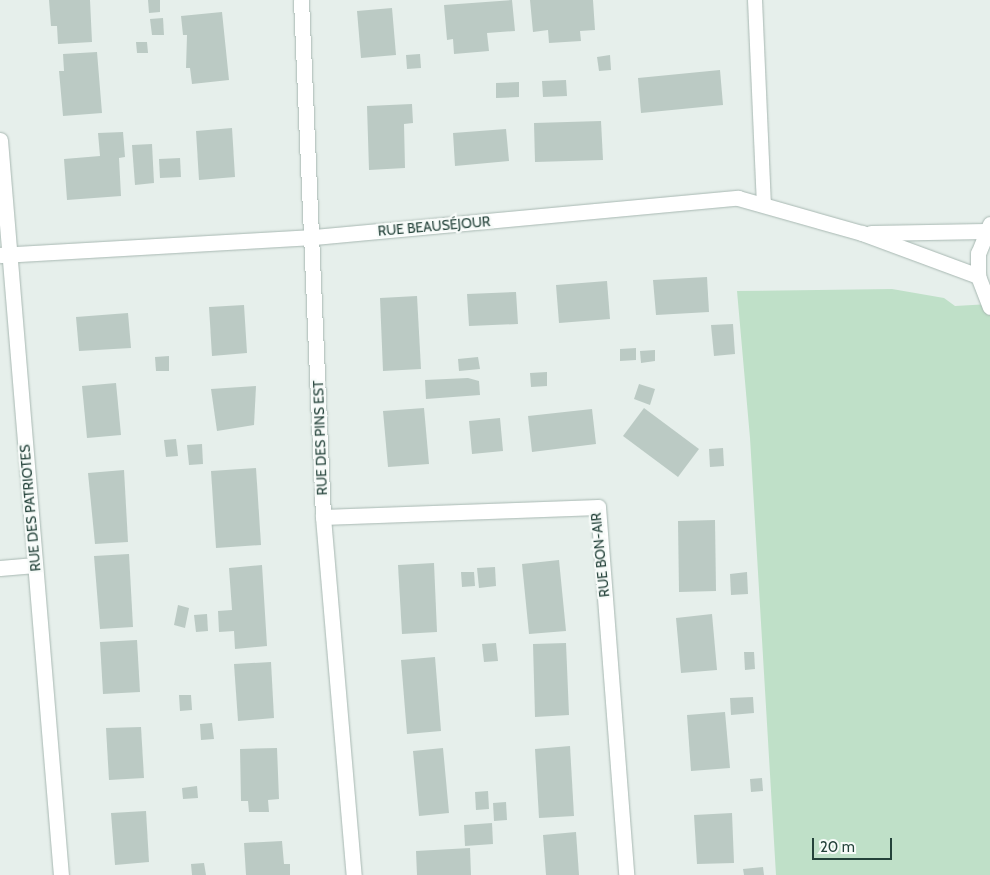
<!DOCTYPE html>
<html>
<head>
<meta charset="utf-8">
<style>
  body { margin:0 }
  #map { position:relative; width:990px; height:875px; overflow:hidden; background:#e6efeb; font-family:Cabin,sans-serif }
  div>[style] { position:absolute }
  .green>* { inset:0; background:#bfe0c8 }
  .building>* { inset:0; background:#bbcac4 }
  .roads { filter:drop-shadow(0 0 1px #a8b8b2) drop-shadow(0 0 1px #a8b8b2) }
  .lane>* { height:14px; margin:-7px; padding:0 7px; transform-origin:7px; border-radius:7px; background:#fff }
  .street>* { height:15px; margin:-7.5px; padding:0 7.5px; transform-origin:7.5px; border-radius:7.5px; background:#fff }
  span { translate:-50% -50%; white-space:nowrap; text-align:center; line-height:1.15; -webkit-text-stroke:4.5px #f7fbf9; paint-order:stroke }
  .street-label { font-size:14px; color:#24423a }
  .scale { position:absolute; left:812px; top:838px; width:80px; height:22px; box-sizing:border-box; border:2px solid #24423a; border-top:0; padding-left:6px; font-size:15px; line-height:18px; white-space:nowrap; color:#24423a; -webkit-text-stroke:4px #f7fbf9; paint-order:stroke }
</style>
</head>
<body>
<div id="map">
  <div class="green">
    <div style="clip-path:polygon(892px 289px,944px 298px,955px 306px,990px 304px,990px 875px,776px 875px,750px 438px,737px 291px)"></div>
  </div>
  <div class="building">
    <div style="clip-path:polygon(49px 0,90px 0,92px 42px,58px 44px,57px 26px,51px 26px)"></div>
    <div style="clip-path:polygon(148px 0,160px 0,160px 12px,149px 13px)"></div>
    <div style="clip-path:polygon(512px 0,515px 31px,487px 33px,489px 51px,454px 54px,453px 39px,447px 40px,444px 5px)"></div>
    <div style="clip-path:polygon(530px 0,593px 0,595px 30px,580px 31px,581px 41px,549px 43px,548px 30px,533px 32px)"></div>
    <div style="clip-path:polygon(392px 8px,396px 55px,361px 58px,357px 11px)"></div>
    <div style="clip-path:polygon(222px 12px,229px 80px,192px 84px,190px 68px,186px 68px,187px 35px,183px 35px,181px 16px)"></div>
    <div style="clip-path:polygon(163px 18px,164px 35px,152px 35px,150px 19px)"></div>
    <div style="clip-path:polygon(136px 42px,147px 42px,148px 53px,137px 53px)"></div>
    <div style="clip-path:polygon(97px 52px,102px 113px,63px 116px,59px 71px,64px 71px,63px 54px)"></div>
    <div style="clip-path:polygon(420px 54px,421px 68px,407px 69px,406px 55px)"></div>
    <div style="clip-path:polygon(610px 55px,611px 70px,599px 71px,597px 57px)"></div>
    <div style="clip-path:polygon(720px 70px,723px 105px,641px 113px,638px 78px)"></div>
    <div style="clip-path:polygon(566px 80px,567px 96px,543px 97px,542px 81px)"></div>
    <div style="clip-path:polygon(519px 82px,519px 97px,496px 98px,496px 83px)"></div>
    <div style="clip-path:polygon(412px 104px,413px 123px,404px 124px,405px 168px,369px 170px,367px 106px)"></div>
    <div style="clip-path:polygon(601px 121px,603px 160px,535px 162px,534px 123px)"></div>
    <div style="clip-path:polygon(232px 128px,235px 177px,199px 180px,196px 131px)"></div>
    <div style="clip-path:polygon(506px 129px,509px 161px,455px 166px,453px 133px)"></div>
    <div style="clip-path:polygon(123px 132px,125px 157px,119px 158px,121px 196px,67px 200px,64px 159px,100px 156px,98px 133px)"></div>
    <div style="clip-path:polygon(152px 144px,154px 183px,135px 185px,132px 145px)"></div>
    <div style="clip-path:polygon(180px 158px,181px 177px,160px 178px,159px 159px)"></div>
    <div style="clip-path:polygon(707px 277px,709px 312px,656px 315px,653px 280px)"></div>
    <div style="clip-path:polygon(607px 281px,610px 319px,559px 323px,556px 285px)"></div>
    <div style="clip-path:polygon(516px 292px,518px 324px,469px 326px,467px 294px)"></div>
    <div style="clip-path:polygon(417px 296px,421px 369px,383px 371px,380px 298px)"></div>
    <div style="clip-path:polygon(244px 305px,247px 353px,212px 356px,209px 307px)"></div>
    <div style="clip-path:polygon(128px 313px,131px 348px,79px 351px,76px 317px)"></div>
    <div style="clip-path:polygon(733px 324px,735px 354px,714px 356px,711px 325px)"></div>
    <div style="clip-path:polygon(636px 348px,636px 360px,620px 361px,620px 349px)"></div>
    <div style="clip-path:polygon(655px 350px,655px 361px,641px 363px,640px 351px)"></div>
    <div style="clip-path:polygon(169px 356px,169px 371px,156px 371px,155px 357px)"></div>
    <div style="clip-path:polygon(478px 357px,480px 369px,459px 371px,458px 359px)"></div>
    <div style="clip-path:polygon(547px 372px,547px 386px,531px 387px,530px 373px)"></div>
    <div style="clip-path:polygon(468px 378px,479px 381px,480px 395px,426px 399px,425px 380px)"></div>
    <div style="clip-path:polygon(116px 383px,121px 435px,87px 438px,82px 386px)"></div>
    <div style="clip-path:polygon(639px 384px,655px 389px,650px 405px,634px 399px)"></div>
    <div style="clip-path:polygon(256px 386px,254px 425px,217px 431px,211px 389px)"></div>
    <div style="clip-path:polygon(424px 408px,429px 464px,388px 467px,383px 411px)"></div>
    <div style="clip-path:polygon(644px 408px,699px 449px,678px 477px,623px 436px)"></div>
    <div style="clip-path:polygon(592px 409px,596px 444px,532px 452px,528px 416px)"></div>
    <div style="clip-path:polygon(500px 418px,503px 451px,472px 454px,469px 421px)"></div>
    <div style="clip-path:polygon(176px 439px,178px 456px,166px 457px,164px 440px)"></div>
    <div style="clip-path:polygon(202px 444px,203px 464px,189px 465px,187px 445px)"></div>
    <div style="clip-path:polygon(723px 448px,724px 466px,710px 467px,709px 449px)"></div>
    <div style="clip-path:polygon(256px 468px,261px 545px,216px 548px,211px 471px)"></div>
    <div style="clip-path:polygon(124px 470px,128px 542px,95px 544px,88px 473px)"></div>
    <div style="clip-path:polygon(715px 520px,716px 591px,679px 592px,678px 521px)"></div>
    <div style="clip-path:polygon(129px 554px,133px 627px,100px 629px,94px 556px)"></div>
    <div style="clip-path:polygon(559px 560px,566px 631px,529px 634px,522px 564px)"></div>
    <div style="clip-path:polygon(434px 563px,437px 632px,402px 634px,398px 565px)"></div>
    <div style="clip-path:polygon(262px 565px,267px 646px,235px 649px,234px 631px,219px 632px,218px 611px,232px 610px,229px 568px)"></div>
    <div style="clip-path:polygon(495px 567px,496px 586px,479px 588px,477px 568px)"></div>
    <div style="clip-path:polygon(461px 572px,474px 572px,475px 586px,462px 587px)"></div>
    <div style="clip-path:polygon(747px 572px,748px 594px,731px 595px,730px 574px)"></div>
    <div style="clip-path:polygon(178px 605px,189px 608px,185px 628px,174px 625px)"></div>
    <div style="clip-path:polygon(207px 614px,208px 631px,196px 632px,194px 615px)"></div>
    <div style="clip-path:polygon(712px 614px,717px 670px,681px 673px,676px 618px)"></div>
    <div style="clip-path:polygon(137px 640px,140px 692px,103px 694px,100px 642px)"></div>
    <div style="clip-path:polygon(496px 643px,498px 661px,484px 662px,482px 644px)"></div>
    <div style="clip-path:polygon(566px 643px,569px 715px,535px 717px,533px 644px)"></div>
    <div style="clip-path:polygon(744px 652px,754px 652px,755px 669px,745px 670px)"></div>
    <div style="clip-path:polygon(435px 657px,441px 731px,407px 734px,401px 660px)"></div>
    <div style="clip-path:polygon(271px 662px,274px 718px,238px 721px,234px 664px)"></div>
    <div style="clip-path:polygon(179px 695px,191px 695px,192px 710px,180px 711px)"></div>
    <div style="clip-path:polygon(753px 697px,754px 713px,731px 715px,730px 698px)"></div>
    <div style="clip-path:polygon(725px 712px,730px 768px,691px 771px,687px 715px)"></div>
    <div style="clip-path:polygon(212px 723px,214px 739px,201px 740px,200px 724px)"></div>
    <div style="clip-path:polygon(141px 727px,144px 778px,109px 780px,106px 728px)"></div>
    <div style="clip-path:polygon(570px 746px,574px 816px,539px 818px,535px 749px)"></div>
    <div style="clip-path:polygon(277px 748px,279px 799px,268px 800px,269px 812px,249px 812px,248px 801px,241px 801px,240px 749px)"></div>
    <div style="clip-path:polygon(443px 748px,449px 813px,419px 816px,413px 751px)"></div>
    <div style="clip-path:polygon(762px 778px,763px 791px,751px 792px,750px 779px)"></div>
    <div style="clip-path:polygon(197px 786px,198px 798px,183px 799px,182px 788px)"></div>
    <div style="clip-path:polygon(488px 791px,489px 809px,476px 810px,475px 792px)"></div>
    <div style="clip-path:polygon(506px 802px,507px 820px,494px 821px,493px 803px)"></div>
    <div style="clip-path:polygon(146px 811px,149px 862px,115px 865px,111px 813px)"></div>
    <div style="clip-path:polygon(732px 813px,734px 863px,697px 864px,694px 815px)"></div>
    <div style="clip-path:polygon(492px 823px,493px 844px,465px 846px,464px 825px)"></div>
    <div style="clip-path:polygon(576px 832px,579px 875px,546px 875px,543px 835px)"></div>
    <div style="clip-path:polygon(282px 841px,284px 864px,290px 864px,290px 875px,246px 875px,244px 843px)"></div>
    <div style="clip-path:polygon(470px 848px,471px 875px,417px 875px,416px 851px)"></div>
    <div style="clip-path:polygon(204px 863px,206px 875px,192px 875px,191px 864px)"></div>
    <div style="clip-path:polygon(763px 867px,764px 875px,744px 875px,743px 869px)"></div>
  </div>
  <div class="roads">
    <div class="lane">
      <div style="left:755px;top:0;width:205px;rotate:87.5deg"></div>
    </div>
    <div class="street">
      <div style="left:301px;top:0;width:517px;rotate:87.56deg"></div>
      <div style="left:323px;top:517px;width:359px;rotate:85.1deg"></div>
      <div style="left:0;top:140px;width:738px;rotate:85.26deg"></div>
      <div style="left:990px;top:224px;width:31px;rotate:112deg"></div>
      <div style="left:978px;top:253px;width:23px;rotate:90deg"></div>
      <div style="left:978px;top:276px;width:33px;rotate:69deg"></div>
      <div style="left:871px;top:233px;width:114px;rotate:-1deg"></div>
      <div style="left:0;top:255px;width:315px;rotate:-3.3deg"></div>
      <div style="left:314px;top:237px;width:426px;rotate:-5.3deg"></div>
      <div style="left:738px;top:198px;width:129px;rotate:15.8deg"></div>
      <div style="left:862px;top:233px;width:124px;rotate:20.3deg"></div>
      <div style="left:323px;top:517px;width:275px;rotate:-2.1deg"></div>
      <div style="left:598px;top:507px;width:369px;rotate:85.6deg"></div>
      <div style="left:0;top:568px;width:35px;rotate:-5deg"></div>
    </div>
  </div>
  <div class="street-label">
    <span style="left:434px;top:226px;rotate:-5deg">RUE BEAUSÉJOUR</span>
    <span style="left:320px;top:438px;rotate:-92deg">RUE DES PINS EST</span>
    <span style="left:30px;top:508px;rotate:-95deg">RUE DES PATRIOTES</span>
    <span style="left:600px;top:555px;rotate:-96deg">RUE BON-AIR</span>
  </div>
  <div class="scale">20 m</div>
</div>
</body>
</html>
